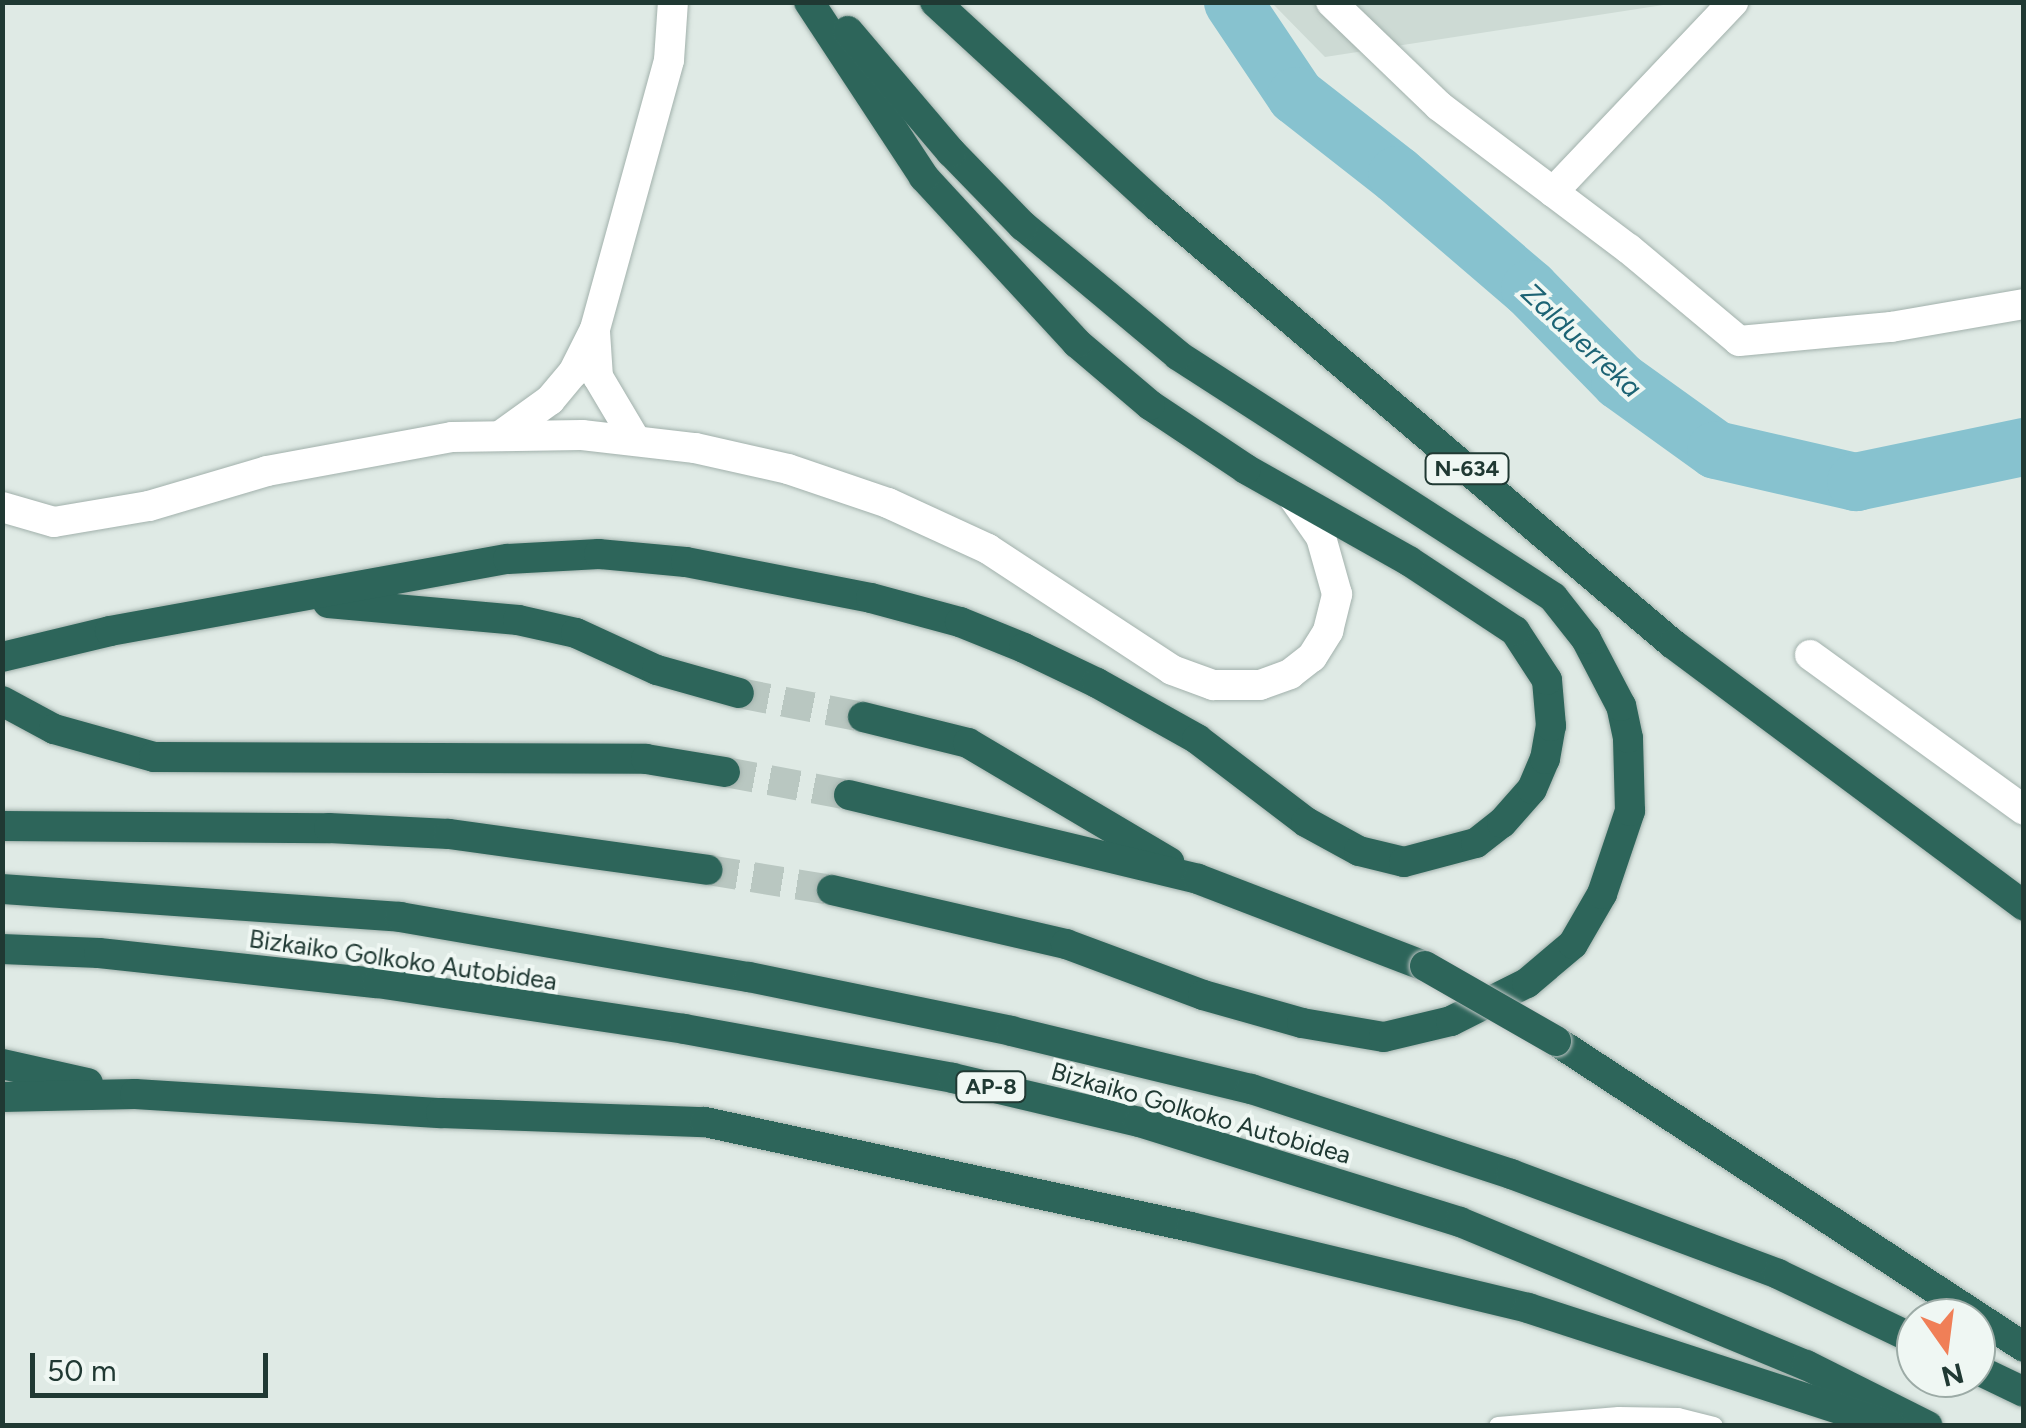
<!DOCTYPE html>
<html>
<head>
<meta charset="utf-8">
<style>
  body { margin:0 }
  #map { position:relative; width:2026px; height:1428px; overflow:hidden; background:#dfeae5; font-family:Figtree,sans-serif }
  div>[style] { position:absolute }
  .built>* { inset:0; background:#cddad4 }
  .river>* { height:58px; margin:-29px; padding:0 29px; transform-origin:29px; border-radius:29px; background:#87c2cf }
  .highway-tunnel>* { height:30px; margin-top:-15px; transform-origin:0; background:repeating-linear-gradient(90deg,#b9c7c1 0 30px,transparent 0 45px) }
  .roads { filter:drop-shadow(0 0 2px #a2b1ac) drop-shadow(0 0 2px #a2b1ac) }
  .lane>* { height:18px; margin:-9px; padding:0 9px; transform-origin:9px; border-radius:9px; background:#fff }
  .street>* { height:30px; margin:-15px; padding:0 15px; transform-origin:15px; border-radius:15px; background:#fff }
  .highway>* { height:30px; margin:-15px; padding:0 15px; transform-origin:15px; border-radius:15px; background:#2d655a }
  .bridges { filter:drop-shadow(0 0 2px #bcc4c2) drop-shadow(0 0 2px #bcc4c2) }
  .highway-bridge>* { height:30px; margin:-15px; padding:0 15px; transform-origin:15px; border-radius:15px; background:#2d655a }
  span { translate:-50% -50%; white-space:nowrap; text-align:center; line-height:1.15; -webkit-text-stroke:8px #eff7f3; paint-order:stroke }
  .shield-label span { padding:2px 8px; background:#eff7f3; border:2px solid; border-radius:8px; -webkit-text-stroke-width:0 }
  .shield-label { font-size:22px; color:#203933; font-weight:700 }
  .street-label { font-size:25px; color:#203933 }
  .water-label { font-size:28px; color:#1c6374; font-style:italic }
  .frame { position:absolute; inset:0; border:5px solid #203933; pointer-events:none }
  .north { position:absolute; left:1896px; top:1298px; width:100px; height:100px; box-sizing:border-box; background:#eff7f3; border:2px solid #9caba6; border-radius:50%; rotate:166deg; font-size:28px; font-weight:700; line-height:40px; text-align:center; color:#203933 }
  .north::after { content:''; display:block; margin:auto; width:35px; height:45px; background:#f07f57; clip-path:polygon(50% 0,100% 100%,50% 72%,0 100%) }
  .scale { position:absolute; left:30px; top:1353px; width:238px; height:45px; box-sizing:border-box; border:5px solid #203933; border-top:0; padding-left:12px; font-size:30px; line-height:35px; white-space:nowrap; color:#203933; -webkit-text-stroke:8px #eff7f3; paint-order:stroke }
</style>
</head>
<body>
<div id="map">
  <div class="built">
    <div style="clip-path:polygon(1272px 3px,1676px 3px,1325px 57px)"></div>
  </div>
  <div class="river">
    <div style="left:1233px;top:2px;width:113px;rotate:56.2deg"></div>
    <div style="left:1296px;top:96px;width:128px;rotate:38deg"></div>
    <div style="left:1397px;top:175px;width:175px;rotate:40.6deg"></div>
    <div style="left:1530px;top:289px;width:129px;rotate:45.6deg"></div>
    <div style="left:1620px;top:381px;width:118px;rotate:35.7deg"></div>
    <div style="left:1716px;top:450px;width:144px;rotate:12.9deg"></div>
    <div style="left:1856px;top:482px;width:172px;rotate:-11.8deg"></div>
  </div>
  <div class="highway-tunnel">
    <div style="left:739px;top:693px;width:126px;rotate:11deg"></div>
    <div style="left:725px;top:772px;width:126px;rotate:10.5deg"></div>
    <div style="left:708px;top:870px;width:126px;rotate:9.2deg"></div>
  </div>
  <div class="roads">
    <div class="lane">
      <div style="left:1498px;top:1426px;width:121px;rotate:-4.7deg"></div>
      <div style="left:1619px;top:1416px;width:59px;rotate:1deg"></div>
      <div style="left:1678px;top:1417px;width:37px;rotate:14deg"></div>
    </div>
    <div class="street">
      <div style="left:1331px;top:2px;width:150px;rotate:43.9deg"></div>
      <div style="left:1439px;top:106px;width:238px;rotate:37deg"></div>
      <div style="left:1629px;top:249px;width:143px;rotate:39.9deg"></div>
      <div style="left:1739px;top:341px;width:153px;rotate:-5.3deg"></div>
      <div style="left:1891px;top:327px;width:135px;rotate:-9.8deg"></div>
      <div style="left:1553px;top:192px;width:262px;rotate:-46.5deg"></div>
      <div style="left:595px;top:332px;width:45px;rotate:86.2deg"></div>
      <div style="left:598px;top:377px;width:74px;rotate:59.3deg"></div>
      <div style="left:500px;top:436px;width:62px;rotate:-35.8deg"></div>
      <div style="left:550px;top:400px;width:35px;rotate:-50deg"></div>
      <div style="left:573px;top:373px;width:49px;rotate:-63.4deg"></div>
      <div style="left:595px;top:329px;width:279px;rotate:-74.6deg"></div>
      <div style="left:669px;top:60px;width:58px;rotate:-86.1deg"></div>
      <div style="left:2px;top:507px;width:54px;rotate:16.1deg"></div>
      <div style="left:54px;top:522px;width:96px;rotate:-9.6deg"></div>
      <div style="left:149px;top:506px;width:123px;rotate:-16.5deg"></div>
      <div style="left:267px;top:471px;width:188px;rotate:-10.4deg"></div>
      <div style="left:452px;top:437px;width:130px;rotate:-0.9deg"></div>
      <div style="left:582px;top:435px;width:114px;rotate:6.6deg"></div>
      <div style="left:695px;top:448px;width:95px;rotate:12.7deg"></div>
      <div style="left:788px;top:469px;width:106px;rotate:18.8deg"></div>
      <div style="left:888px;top:503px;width:110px;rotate:24.7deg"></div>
      <div style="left:988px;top:549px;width:220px;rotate:33.3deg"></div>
      <div style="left:1172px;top:670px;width:44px;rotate:20.1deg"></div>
      <div style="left:1213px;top:685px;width:47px"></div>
      <div style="left:1260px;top:685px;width:32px;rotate:-20deg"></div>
      <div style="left:1290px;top:674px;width:28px;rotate:-38deg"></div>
      <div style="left:1312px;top:657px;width:31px;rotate:-58deg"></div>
      <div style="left:1328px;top:631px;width:38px;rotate:-76deg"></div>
      <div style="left:1337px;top:594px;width:59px;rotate:-105.7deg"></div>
      <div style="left:1321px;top:537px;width:49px;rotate:-125deg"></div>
      <div style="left:1810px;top:655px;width:264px;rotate:35.9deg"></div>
    </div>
    <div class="highway">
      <div style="left:935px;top:2px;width:303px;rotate:42.6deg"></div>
      <div style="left:1158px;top:207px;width:675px;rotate:40.32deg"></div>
      <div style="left:1673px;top:644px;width:438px;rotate:36.7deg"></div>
      <div style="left:328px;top:603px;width:191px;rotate:5.1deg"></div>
      <div style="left:518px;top:620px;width:59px;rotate:12.6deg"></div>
      <div style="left:576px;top:633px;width:89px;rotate:24.6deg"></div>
      <div style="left:657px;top:670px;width:85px;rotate:15.7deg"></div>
      <div style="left:2px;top:657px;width:111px;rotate:-13.5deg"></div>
      <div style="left:110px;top:631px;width:404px;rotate:-10.3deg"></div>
      <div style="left:508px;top:559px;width:91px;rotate:-3.1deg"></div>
      <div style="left:599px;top:554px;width:87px;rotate:5.3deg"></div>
      <div style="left:686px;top:562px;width:188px;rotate:11deg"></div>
      <div style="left:871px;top:598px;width:92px;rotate:15.1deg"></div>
      <div style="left:960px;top:622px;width:69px;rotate:22.1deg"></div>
      <div style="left:1024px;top:648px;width:81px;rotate:25.6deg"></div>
      <div style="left:1097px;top:683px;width:115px;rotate:29.2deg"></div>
      <div style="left:1197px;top:739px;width:137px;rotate:37.3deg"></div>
      <div style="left:1306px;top:822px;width:60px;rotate:28.7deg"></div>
      <div style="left:1359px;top:851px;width:46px;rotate:13.7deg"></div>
      <div style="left:1404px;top:862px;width:74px;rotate:-14.8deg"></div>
      <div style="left:1476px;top:843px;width:33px;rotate:-38deg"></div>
      <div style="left:1502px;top:823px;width:45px;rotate:-48.6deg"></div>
      <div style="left:1532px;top:789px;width:33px;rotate:-67deg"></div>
      <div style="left:1545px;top:759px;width:34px;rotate:-80deg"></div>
      <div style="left:1551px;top:726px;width:46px;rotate:-95deg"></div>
      <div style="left:1547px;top:680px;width:59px;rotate:-123.1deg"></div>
      <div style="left:1515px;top:631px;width:127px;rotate:-146.6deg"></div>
      <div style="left:1409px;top:561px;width:187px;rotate:-150.6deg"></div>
      <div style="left:1246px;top:469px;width:115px;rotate:-146.3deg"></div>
      <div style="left:1150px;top:405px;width:96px;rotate:-139.7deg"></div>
      <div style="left:1077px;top:343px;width:226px;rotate:-132.7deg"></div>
      <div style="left:924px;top:177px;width:209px;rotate:-123.3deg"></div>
      <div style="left:2px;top:701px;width:59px;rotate:28.3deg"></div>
      <div style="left:54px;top:729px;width:104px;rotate:15.6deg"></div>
      <div style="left:154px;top:757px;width:492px;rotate:0.2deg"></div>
      <div style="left:646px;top:759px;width:80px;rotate:9.3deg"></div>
      <div style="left:863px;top:717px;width:108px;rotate:13.9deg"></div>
      <div style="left:968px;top:743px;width:234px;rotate:30.6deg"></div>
      <div style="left:849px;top:795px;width:359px;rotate:13.5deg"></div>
      <div style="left:1198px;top:879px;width:243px;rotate:21deg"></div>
      <div style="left:2px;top:826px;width:327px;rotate:0.4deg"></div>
      <div style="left:329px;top:828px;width:120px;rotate:2.9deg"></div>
      <div style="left:449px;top:834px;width:261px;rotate:7.9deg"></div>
      <div style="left:2px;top:889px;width:399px;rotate:4deg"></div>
      <div style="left:400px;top:917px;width:354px;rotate:9.8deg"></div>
      <div style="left:749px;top:977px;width:268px;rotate:11.6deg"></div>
      <div style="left:1011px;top:1031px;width:247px;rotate:13.6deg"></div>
      <div style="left:1251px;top:1089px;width:274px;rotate:18.1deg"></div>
      <div style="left:1511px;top:1174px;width:285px;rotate:20.5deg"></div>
      <div style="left:1778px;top:1274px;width:153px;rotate:25.6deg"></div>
      <div style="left:832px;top:890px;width:240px;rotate:13deg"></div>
      <div style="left:1066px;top:944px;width:146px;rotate:20.4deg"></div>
      <div style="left:1203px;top:995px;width:103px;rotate:15.8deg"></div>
      <div style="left:1302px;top:1023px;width:83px;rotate:9.7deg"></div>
      <div style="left:1384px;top:1037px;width:69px;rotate:-13.4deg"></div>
      <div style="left:1451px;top:1021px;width:85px;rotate:-26.6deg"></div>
      <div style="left:1527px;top:983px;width:60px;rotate:-40.3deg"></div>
      <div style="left:1573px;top:944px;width:58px;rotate:-59.9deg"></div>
      <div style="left:1602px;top:894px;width:88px;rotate:-71.4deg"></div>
      <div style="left:1630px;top:811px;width:73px;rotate:-91.6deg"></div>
      <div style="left:1628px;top:738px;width:33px;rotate:-102deg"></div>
      <div style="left:1621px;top:706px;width:76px;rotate:-117.6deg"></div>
      <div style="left:1586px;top:639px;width:53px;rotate:-128.2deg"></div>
      <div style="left:1553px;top:597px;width:446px;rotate:-147.2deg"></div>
      <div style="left:1178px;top:355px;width:202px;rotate:-140.2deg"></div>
      <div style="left:1023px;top:226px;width:103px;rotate:-134.2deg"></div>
      <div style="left:951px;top:152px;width:159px;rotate:-130.4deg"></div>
      <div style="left:2px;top:949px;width:97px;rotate:2.4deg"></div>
      <div style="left:99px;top:953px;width:280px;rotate:6.2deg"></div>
      <div style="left:377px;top:983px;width:310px;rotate:8.5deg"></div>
      <div style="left:684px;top:1029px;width:273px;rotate:10.3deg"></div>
      <div style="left:953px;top:1078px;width:191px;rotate:13.3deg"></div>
      <div style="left:1139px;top:1122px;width:336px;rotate:17.3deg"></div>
      <div style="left:1460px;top:1222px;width:374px;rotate:22.5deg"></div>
      <div style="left:1806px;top:1365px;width:136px;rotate:26.6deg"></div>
      <div style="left:1556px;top:1041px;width:559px;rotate:33.18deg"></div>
      <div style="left:2px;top:1064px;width:88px;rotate:12.5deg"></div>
      <div style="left:2px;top:1097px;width:133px;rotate:-1.3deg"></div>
      <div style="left:135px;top:1094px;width:307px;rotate:3.6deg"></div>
      <div style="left:441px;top:1113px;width:264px;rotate:2deg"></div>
      <div style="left:705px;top:1122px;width:497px;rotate:12.2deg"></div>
      <div style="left:1191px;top:1227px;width:347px;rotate:13.5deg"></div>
      <div style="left:1528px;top:1308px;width:383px;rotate:18deg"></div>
      <div style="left:1976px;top:1369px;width:53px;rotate:25.6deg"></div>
    </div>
  </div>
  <div class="bridges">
    <div class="highway-bridge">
      <div style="left:1425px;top:966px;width:151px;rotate:29.8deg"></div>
    </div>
  </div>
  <div class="shield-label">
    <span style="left:1467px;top:469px">N-634</span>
    <span style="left:991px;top:1087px">AP-8</span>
  </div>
  <div class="street-label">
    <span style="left:403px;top:960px;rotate:8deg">Bizkaiko Golkoko Autobidea</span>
    <span style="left:1201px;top:1113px;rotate:16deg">Bizkaiko Golkoko Autobidea</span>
  </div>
  <div class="water-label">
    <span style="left:1582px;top:340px;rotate:43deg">Zalduerreka</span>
  </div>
  <div class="frame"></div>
  <div class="north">N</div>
  <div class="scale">50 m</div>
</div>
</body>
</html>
